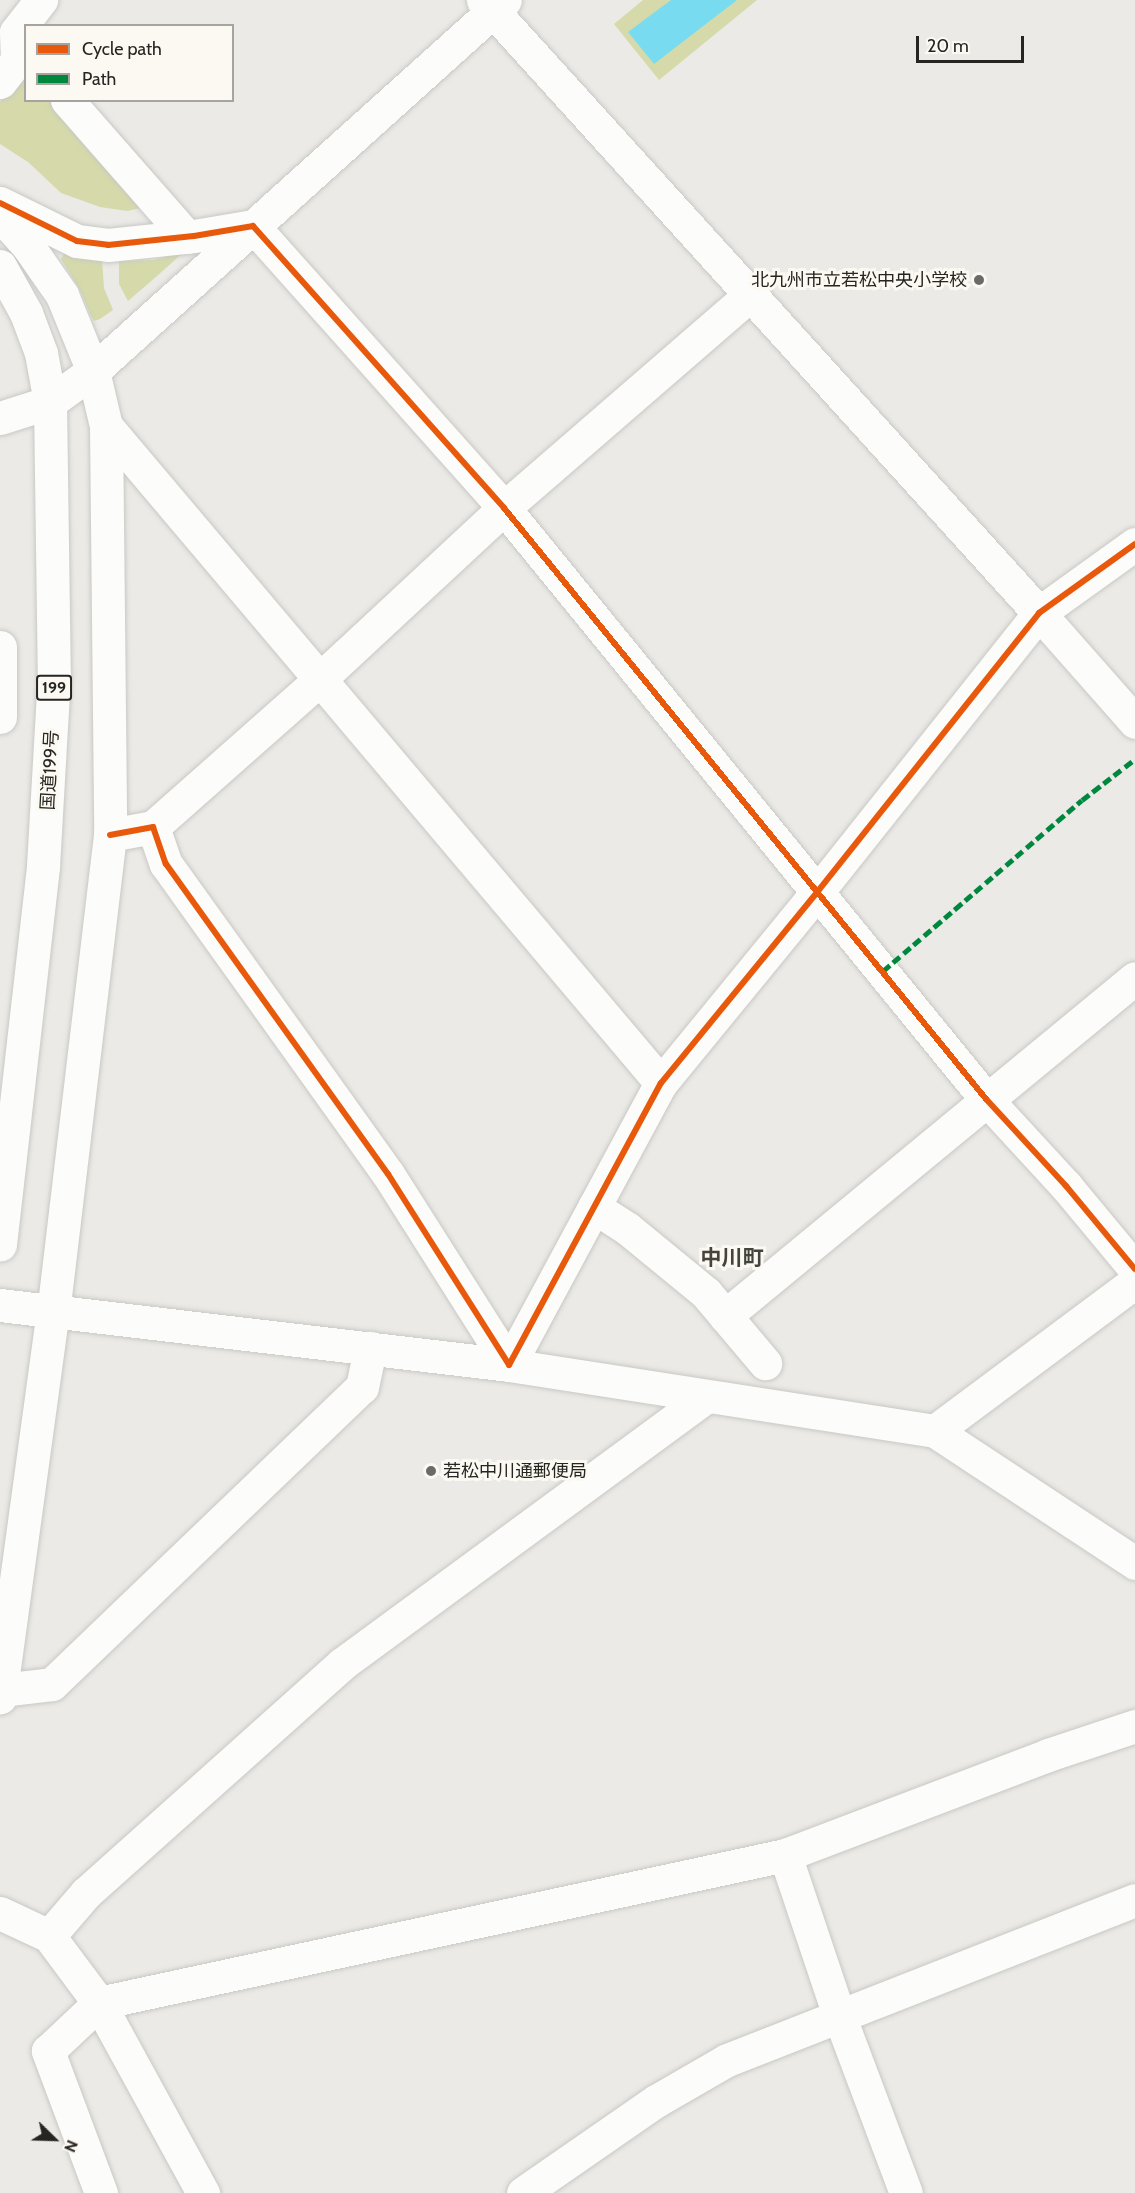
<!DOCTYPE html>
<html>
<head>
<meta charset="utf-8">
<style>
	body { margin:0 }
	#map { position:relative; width:1135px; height:2193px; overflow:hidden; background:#ebeae6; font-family:Cabin,"Noto Sans JP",sans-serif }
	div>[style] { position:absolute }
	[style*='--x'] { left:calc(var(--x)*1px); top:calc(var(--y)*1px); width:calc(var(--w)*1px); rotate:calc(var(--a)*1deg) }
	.green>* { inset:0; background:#d6daaa }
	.water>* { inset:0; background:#78dbf0 }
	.roads { filter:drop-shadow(0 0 2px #c9c8c5) drop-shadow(0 0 2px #c9c8c5) }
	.minor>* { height:33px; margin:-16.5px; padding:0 16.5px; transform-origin:16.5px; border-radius:16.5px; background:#fcfcfb }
	.highway>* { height:33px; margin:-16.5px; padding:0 16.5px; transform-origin:16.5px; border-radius:16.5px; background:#fcfcfb }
	.quiet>* { height:4.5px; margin-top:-2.25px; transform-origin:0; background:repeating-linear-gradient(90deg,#00873e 0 9px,transparent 0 13.5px) }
	.cycleway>* { height:6px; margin:-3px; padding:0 3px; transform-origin:3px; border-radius:3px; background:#e8590c }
	.dots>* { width:16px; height:16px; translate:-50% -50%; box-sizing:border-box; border:3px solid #fbf9f1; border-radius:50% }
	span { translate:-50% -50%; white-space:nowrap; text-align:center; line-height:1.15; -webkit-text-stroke:6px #fbf9f1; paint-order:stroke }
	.shield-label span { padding:2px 4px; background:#fbf9f1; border:2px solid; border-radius:4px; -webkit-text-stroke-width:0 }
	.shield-label { font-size:16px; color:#262522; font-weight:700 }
	.poi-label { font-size:18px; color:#262522 }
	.right { translate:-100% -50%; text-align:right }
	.left { translate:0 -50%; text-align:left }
	.street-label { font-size:18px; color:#262522 }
	.quarter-label { font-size:21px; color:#45433d; font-weight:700 }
	.legend { position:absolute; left:24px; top:24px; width:210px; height:78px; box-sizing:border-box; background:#fbf9f1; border:2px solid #a6a49e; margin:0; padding:8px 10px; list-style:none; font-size:18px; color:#262522 }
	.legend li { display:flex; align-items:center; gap:12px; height:30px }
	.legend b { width:30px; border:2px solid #a6a49e }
	.north { position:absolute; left:24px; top:2109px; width:60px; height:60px; -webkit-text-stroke:4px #fbf9f1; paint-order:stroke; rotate:113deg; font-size:16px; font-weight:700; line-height:24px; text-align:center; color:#262522 }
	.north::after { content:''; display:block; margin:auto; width:21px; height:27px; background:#262522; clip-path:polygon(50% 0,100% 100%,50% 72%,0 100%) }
	.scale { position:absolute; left:916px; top:36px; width:108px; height:27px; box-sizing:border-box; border:3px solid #262522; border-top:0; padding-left:8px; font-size:18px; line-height:21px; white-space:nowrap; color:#262522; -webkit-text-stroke:4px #fbf9f1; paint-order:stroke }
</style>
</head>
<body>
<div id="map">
	<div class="green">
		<div style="clip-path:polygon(643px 0,757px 0,659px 80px,614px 24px)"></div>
		<div style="clip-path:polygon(25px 78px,26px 100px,56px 101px,145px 207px,127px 211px,100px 207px,61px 193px,28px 162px,0 144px,0 102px,19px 79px)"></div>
		<div style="clip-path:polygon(65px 251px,102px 260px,104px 288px,113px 310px,100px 319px,94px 321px,91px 316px,80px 290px,61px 259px)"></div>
		<div style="clip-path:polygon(185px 251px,157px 276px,128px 301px,119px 284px,119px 261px,154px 260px)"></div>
	</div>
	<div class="water">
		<div style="clip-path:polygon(671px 0,737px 0,654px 64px,628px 32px)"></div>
	</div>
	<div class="roads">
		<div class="minor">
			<div style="--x:483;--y:0;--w:828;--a:47.79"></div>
			<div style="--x:1039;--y:613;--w:145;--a:48.6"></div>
			<div style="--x:0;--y:82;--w:28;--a:-52"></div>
			<div style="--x:17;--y:60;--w:28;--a:-92"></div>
			<div style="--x:16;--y:32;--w:41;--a:-52"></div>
			<div style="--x:67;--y:100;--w:182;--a:48.8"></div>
			<div style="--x:0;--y:203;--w:86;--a:26.3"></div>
			<div style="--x:77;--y:241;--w:31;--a:7"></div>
			<div style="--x:108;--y:245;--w:86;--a:-6"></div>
			<div style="--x:194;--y:236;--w:60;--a:-9.6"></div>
			<div style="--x:253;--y:226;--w:378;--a:48.3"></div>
			<div style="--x:504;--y:508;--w:763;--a:50.8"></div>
			<div style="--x:986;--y:1099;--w:118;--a:47.4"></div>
			<div style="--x:1066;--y:1186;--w:108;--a:50.3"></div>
			<div style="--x:0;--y:215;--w:42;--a:47.9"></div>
			<div style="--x:28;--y:246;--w:60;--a:55.2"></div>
			<div style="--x:62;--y:295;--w:82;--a:67.8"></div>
			<div style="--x:93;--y:371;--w:57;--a:76.7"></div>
			<div style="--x:106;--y:426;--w:409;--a:89.4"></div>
			<div style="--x:110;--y:835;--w:478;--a:96.8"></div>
			<div style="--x:53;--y:1310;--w:391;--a:97.8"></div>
			<div style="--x:0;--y:418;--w:52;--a:-17.7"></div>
			<div style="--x:50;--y:402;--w:53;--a:-35.8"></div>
			<div style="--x:93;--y:371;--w:554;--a:-42"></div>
			<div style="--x:106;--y:426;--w:860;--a:49.81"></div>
			<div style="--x:153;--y:827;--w:223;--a:-41.5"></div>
			<div style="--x:320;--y:679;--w:251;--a:-42.9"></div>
			<div style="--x:504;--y:508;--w:324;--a:-40.9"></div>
			<div style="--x:110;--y:835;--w:44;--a:-10.5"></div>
			<div style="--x:153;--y:827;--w:39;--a:71"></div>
			<div style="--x:166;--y:864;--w:381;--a:54.4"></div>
			<div style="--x:388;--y:1174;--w:226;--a:57.6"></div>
			<div style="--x:509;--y:1365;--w:320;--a:-61.7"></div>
			<div style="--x:661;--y:1083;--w:248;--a:-50.7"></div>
			<div style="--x:818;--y:891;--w:355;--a:-51.5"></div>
			<div style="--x:1039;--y:613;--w:118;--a:-35.7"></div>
			<div style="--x:594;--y:1207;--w:40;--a:32.9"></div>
			<div style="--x:628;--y:1229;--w:101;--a:39.4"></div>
			<div style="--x:706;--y:1293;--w:92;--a:49.9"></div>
			<div style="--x:0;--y:1305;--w:513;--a:6.72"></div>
			<div style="--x:509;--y:1365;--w:431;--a:8.8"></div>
			<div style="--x:935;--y:1431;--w:240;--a:33.4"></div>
			<div style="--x:725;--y:1316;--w:531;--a:-39.5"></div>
			<div style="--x:935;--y:1431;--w:249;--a:-36.7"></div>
			<div style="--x:1;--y:1690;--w:51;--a:-6.7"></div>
			<div style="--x:52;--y:1684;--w:429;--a:-43.8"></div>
			<div style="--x:362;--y:1387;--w:40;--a:-78"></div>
			<div style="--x:785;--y:1855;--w:169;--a:71.4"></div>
			<div style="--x:839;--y:2015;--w:190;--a:69.4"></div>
			<div style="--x:0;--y:1913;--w:54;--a:25.1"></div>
			<div style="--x:49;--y:1936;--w:84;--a:53.3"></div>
			<div style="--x:99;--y:2003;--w:217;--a:61.3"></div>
			<div style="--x:49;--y:1936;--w:57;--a:-49.3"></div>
			<div style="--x:86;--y:1893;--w:343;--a:-41.8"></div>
			<div style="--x:342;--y:1664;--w:451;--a:-36.3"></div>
			<div style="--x:101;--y:2193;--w:152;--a:-110.5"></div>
			<div style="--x:48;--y:2051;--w:70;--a:-43.3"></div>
			<div style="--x:99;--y:2003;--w:702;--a:-12.17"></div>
			<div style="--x:785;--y:1855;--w:281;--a:-20.8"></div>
			<div style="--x:1048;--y:1755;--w:92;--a:-18.4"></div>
			<div style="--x:523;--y:2193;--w:162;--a:-34.7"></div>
			<div style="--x:656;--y:2101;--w:82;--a:-30"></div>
			<div style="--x:727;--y:2060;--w:438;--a:-21.4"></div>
		</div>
		<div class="highway">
			<div style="--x:0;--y:266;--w:54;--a:61"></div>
			<div style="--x:26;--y:313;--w:43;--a:69.4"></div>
			<div style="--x:41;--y:353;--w:50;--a:79.6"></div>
			<div style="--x:50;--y:402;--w:273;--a:89.2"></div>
			<div style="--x:54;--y:675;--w:192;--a:93.3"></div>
			<div style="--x:43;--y:867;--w:380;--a:96.5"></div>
			<div style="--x:0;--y:647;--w:70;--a:90"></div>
		</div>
	</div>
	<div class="quiet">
		<div style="--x:883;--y:971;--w:262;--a:-40.7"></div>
		<div style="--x:1082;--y:800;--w:67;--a:-37.7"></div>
	</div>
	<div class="cycleway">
		<div style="--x:0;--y:203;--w:86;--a:26.3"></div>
		<div style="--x:77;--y:241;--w:31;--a:7"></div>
		<div style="--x:108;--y:245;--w:86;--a:-6"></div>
		<div style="--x:194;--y:236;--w:60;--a:-9.6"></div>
		<div style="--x:253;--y:226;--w:378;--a:48.3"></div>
		<div style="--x:504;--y:508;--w:763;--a:50.8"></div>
		<div style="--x:986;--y:1099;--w:118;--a:47.4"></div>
		<div style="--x:1066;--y:1186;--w:108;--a:50.3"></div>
		<div style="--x:110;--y:835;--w:44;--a:-10.5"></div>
		<div style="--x:153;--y:827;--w:39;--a:71"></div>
		<div style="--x:166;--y:864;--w:381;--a:54.4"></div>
		<div style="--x:388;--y:1174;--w:226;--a:57.6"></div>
		<div style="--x:509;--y:1365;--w:320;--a:-61.7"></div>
		<div style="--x:661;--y:1083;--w:248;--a:-50.7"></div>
		<div style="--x:818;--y:891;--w:355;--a:-51.5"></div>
		<div style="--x:1039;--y:613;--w:118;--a:-35.7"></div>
	</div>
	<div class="dots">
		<div style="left:979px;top:280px;background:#6b6a67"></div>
		<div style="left:431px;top:1471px;background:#6b6a67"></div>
	</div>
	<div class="shield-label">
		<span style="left:54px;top:688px">199</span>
	</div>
	<div class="poi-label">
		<span class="right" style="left:967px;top:280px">北九州市立若松中央小学校</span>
		<span class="left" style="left:443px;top:1471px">若松中川通郵便局</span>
	</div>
	<div class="street-label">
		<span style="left:50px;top:770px;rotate:-87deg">国道199号</span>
	</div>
	<div class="quarter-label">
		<span style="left:732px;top:1258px">中川町</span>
	</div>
	<ul class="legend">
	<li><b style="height:8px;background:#e8590c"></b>Cycle path</li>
	<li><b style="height:8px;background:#00873e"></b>Path</li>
	</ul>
	<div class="north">N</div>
	<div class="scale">20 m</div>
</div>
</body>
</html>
